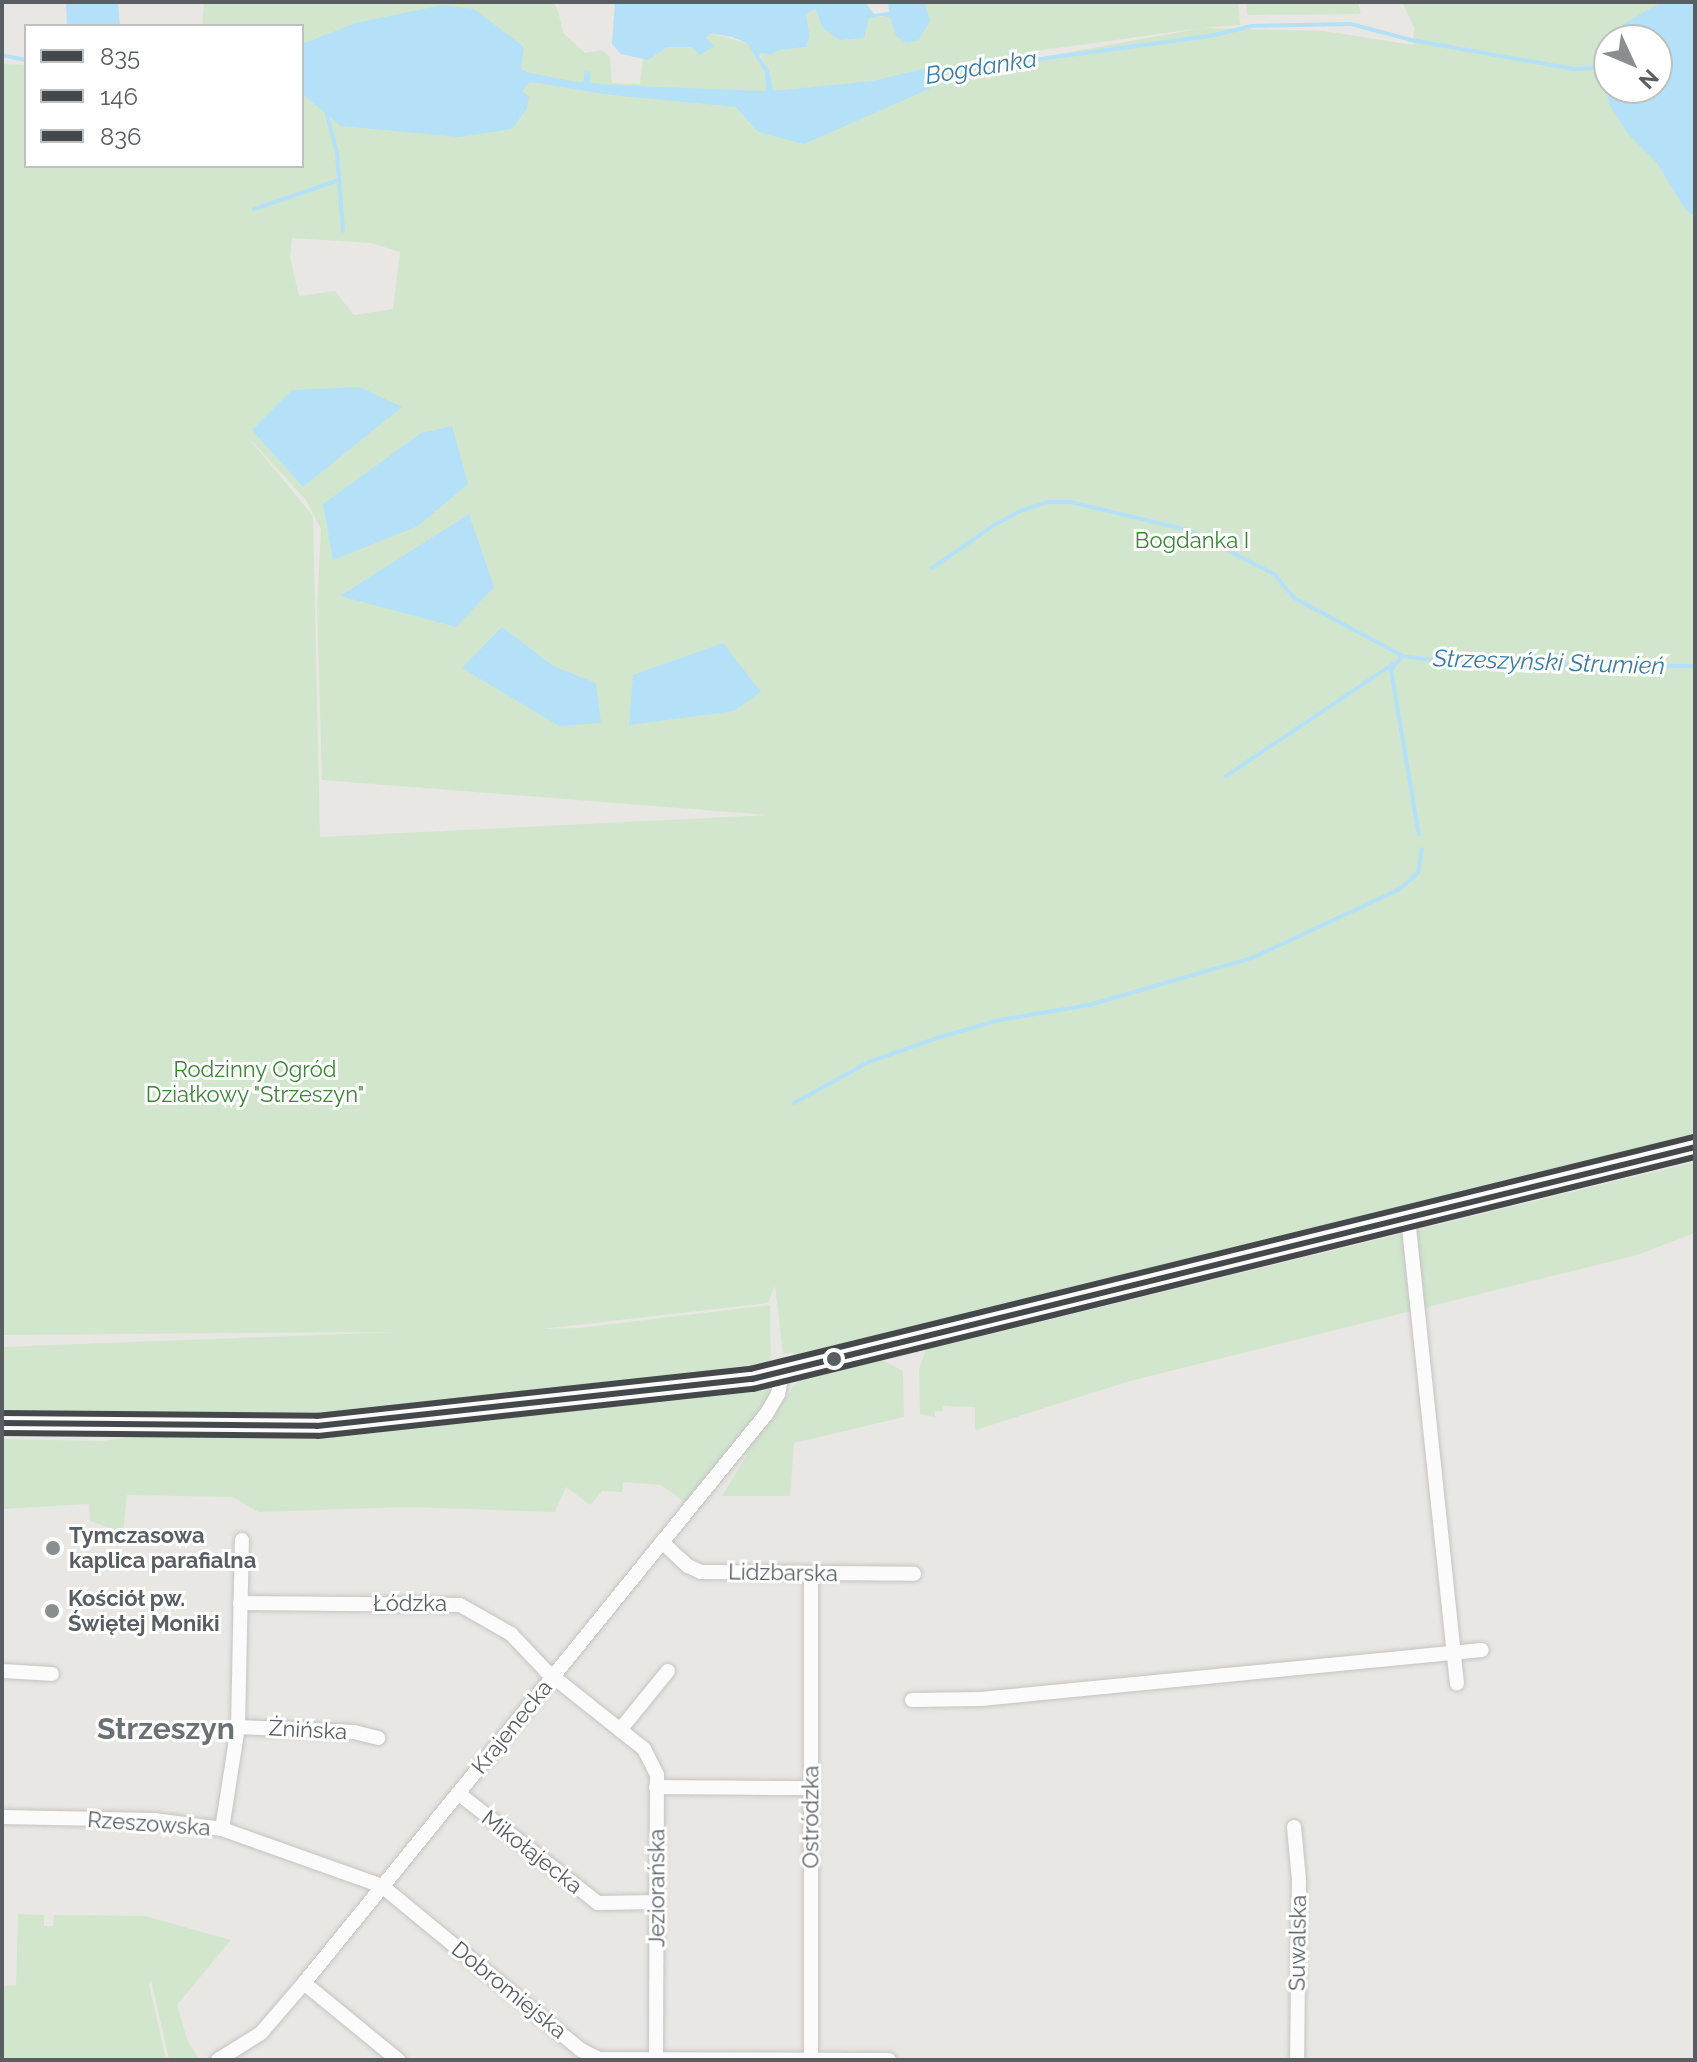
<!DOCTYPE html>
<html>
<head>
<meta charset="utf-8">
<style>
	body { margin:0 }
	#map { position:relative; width:1697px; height:2062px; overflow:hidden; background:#e9e7e3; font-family:Raleway,sans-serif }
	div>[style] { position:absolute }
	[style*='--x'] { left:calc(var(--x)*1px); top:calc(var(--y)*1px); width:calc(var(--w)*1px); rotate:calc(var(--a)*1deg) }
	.green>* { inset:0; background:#d2e6ce }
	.water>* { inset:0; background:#b4e1f7 }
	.stream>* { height:4px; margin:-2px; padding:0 2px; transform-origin:2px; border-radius:2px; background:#b4e1f7 }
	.roads { filter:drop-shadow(0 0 2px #c4c4c3) drop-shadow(0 0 2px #c4c4c3) }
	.minor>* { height:14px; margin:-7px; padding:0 7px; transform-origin:7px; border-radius:7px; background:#fcfbfb }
	.tertiary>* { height:16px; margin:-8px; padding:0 8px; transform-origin:8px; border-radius:8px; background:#fcfbfb }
	.bus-1>* { height:6px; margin:-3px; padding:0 3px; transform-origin:3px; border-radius:3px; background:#45484a }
	.bus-2>* { height:6px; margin:-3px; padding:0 3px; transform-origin:3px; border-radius:3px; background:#45484a }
	.bus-3>* { height:6px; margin:-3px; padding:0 3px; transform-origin:3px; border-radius:3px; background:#45484a }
	.dots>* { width:22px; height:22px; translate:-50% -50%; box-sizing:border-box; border:4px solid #fff; border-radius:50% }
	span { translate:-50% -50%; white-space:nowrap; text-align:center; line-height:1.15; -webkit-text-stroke:6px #fff; paint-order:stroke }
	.park-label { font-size:22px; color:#398634 }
	.poi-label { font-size:22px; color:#595e62; font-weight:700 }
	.left { translate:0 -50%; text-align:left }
	.street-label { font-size:22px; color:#595e62 }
	.water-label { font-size:24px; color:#397ba8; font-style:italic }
	.district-label { font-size:30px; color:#6a7074; font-weight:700 }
	.frame { position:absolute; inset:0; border:4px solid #595e62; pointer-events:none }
	.legend { position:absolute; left:24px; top:24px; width:280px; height:144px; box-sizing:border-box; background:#fff; border:2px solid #bdbfc0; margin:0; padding:10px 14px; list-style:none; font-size:24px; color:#595e62 }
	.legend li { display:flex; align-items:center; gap:16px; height:40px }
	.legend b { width:40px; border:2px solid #bdbfc0 }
	.north { position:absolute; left:1593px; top:24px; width:80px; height:80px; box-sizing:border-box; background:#fff; border:2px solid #bdbfc0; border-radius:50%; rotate:134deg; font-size:22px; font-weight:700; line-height:32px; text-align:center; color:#595e62 }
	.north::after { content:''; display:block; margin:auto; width:28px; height:36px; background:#8b8e8f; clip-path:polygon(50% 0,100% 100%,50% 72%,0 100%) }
</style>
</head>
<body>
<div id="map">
	<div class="green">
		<div style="clip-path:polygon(evenodd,204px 2px,553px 2px,558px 10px,563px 33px,585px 53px,602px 50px,610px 57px,612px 83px,640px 84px,643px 58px,648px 59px,667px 47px,713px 46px,705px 38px,710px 33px,747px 43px,765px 73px,766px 83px,765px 66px,760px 53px,770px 55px,779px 50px,806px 47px,810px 37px,806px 13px,817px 9px,819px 20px,890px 16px,925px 2px,1238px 2px,1240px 25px,1203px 28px,1324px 31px,1413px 45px,1414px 27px,1402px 2px,1695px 2px,1695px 1136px,793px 1362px,793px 1352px,783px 1354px,775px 1286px,768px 1303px,541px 1329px,579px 1328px,770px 1305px,771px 1366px,288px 1420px,2px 1415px,2px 1347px,397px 1332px,2px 1335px,2px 64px,26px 65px,26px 166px,302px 166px,302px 26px,202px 26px,204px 2px,1626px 22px,1657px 40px,1657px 88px,1609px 88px,1602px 59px,1609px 40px,1626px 22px,204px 2px,1202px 28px,1043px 57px,1038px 57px,1036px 51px,1202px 28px,204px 2px,292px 238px,371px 243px,400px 252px,393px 309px,354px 315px,335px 291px,299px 296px,290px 257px,292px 238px,204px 2px,247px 436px,306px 500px,321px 529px,317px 606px,322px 780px,768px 815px,320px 837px,313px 516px,247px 436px)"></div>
		<div style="clip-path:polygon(1246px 2px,1358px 2px,1361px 14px,1247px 15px)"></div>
		<div style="clip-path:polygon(1695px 1162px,1695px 1233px,1637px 1255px,1130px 1381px,975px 1430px,975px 1407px,943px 1406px,943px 1411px,935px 1411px,935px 1417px,920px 1414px,919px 1369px,926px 1350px)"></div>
		<div style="clip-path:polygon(882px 1360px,903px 1371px,904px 1417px,794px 1443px,790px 1496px,722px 1496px,747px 1455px,743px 1455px,798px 1381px)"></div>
		<div style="clip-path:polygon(762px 1383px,770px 1387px,771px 1399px,687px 1504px,661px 1485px,623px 1482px,622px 1492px,602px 1491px,590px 1505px,566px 1487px,555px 1512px,408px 1507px,258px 1512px,233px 1497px,127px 1495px,123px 1533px,90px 1521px,89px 1504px,2px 1509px,2px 1439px,103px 1441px,158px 1432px)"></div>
		<div style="clip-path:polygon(18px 1914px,44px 1915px,44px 1926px,53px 1926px,54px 1915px,145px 1916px,231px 1940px,177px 2005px,187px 2039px,199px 2060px,169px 2060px,151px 1979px,149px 1984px,166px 2060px,2px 2060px,2px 1986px,16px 1985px)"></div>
	</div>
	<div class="water">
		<div style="clip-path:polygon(66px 2px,118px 2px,120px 26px,67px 26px)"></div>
		<div style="clip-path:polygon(615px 2px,865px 2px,874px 14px,889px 12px,888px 2px,925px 2px,930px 21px,919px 40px,906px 43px,896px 36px,890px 17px,881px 16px,869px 18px,864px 38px,839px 40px,822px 27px,816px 9px,806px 14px,810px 37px,806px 47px,779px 50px,770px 55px,761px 53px,759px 56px,769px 70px,773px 91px,873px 81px,943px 64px,936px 75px,938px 85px,804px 144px,758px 132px,736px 107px,612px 95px,530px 82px,522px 91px,529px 97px,527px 108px,512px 129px,459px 137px,341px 126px,302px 94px,302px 44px,356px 23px,442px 5px,474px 9px,524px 47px,521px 69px,530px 73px,583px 83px,585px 71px,590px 72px,590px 83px,612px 85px,766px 91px,765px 73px,747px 43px,732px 37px,710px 33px,706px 38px,714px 46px,700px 55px,691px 47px,667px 47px,648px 60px,621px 54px,612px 44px)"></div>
		<div style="clip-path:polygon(1662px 2px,1695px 2px,1695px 218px,1683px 206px,1657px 163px,1629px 135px,1610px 106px,1602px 77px,1602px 59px,1609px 41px,1609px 88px,1657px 88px,1657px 40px,1610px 40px,1626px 22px)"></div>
		<div style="clip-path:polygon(360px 387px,402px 407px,303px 487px,252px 430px,292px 390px)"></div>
		<div style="clip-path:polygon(452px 426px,468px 484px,418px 526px,333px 560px,323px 504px,421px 433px)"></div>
		<div style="clip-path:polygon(469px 514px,494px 587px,456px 627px,340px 596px)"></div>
		<div style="clip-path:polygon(502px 627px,553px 666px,596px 683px,601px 723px,559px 726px,462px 668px)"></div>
		<div style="clip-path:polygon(723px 643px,761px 692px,734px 711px,629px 725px,633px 675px)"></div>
	</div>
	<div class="stream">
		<div style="--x:2;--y:55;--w:25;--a:12"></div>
		<div style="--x:936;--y:70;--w:30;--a:-2"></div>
		<div style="--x:966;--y:69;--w:246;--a:-7.7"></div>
		<div style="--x:1210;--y:36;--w:43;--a:-13.4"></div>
		<div style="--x:1252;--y:26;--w:99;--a:-1.2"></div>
		<div style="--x:1351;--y:24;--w:62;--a:14.9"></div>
		<div style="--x:1411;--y:40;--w:166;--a:10.1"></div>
		<div style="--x:1574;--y:69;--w:35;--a:-3"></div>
		<div style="--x:327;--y:115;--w:39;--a:75"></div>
		<div style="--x:337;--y:153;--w:78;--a:85.6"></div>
		<div style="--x:254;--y:209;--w:90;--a:-18.8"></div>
		<div style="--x:932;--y:568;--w:75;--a:-34.7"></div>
		<div style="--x:994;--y:525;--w:30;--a:-28"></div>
		<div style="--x:1020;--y:511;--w:28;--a:-18"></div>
		<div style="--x:1047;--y:502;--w:23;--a:0"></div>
		<div style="--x:1070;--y:502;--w:121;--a:13.3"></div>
		<div style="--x:1188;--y:530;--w:97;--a:27.1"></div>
		<div style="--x:1274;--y:574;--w:31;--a:50"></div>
		<div style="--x:1294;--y:598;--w:123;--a:28"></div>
		<div style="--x:1403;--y:656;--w:61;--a:7.6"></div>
		<div style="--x:1463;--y:664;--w:232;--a:0.5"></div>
		<div style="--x:1402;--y:656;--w:18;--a:128"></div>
		<div style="--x:1391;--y:670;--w:167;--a:80.4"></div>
		<div style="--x:1226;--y:776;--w:201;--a:-33.8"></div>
		<div style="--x:794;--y:1103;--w:85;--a:-28.7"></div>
		<div style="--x:869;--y:1062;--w:75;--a:-19.4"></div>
		<div style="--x:940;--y:1037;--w:62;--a:-15.8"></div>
		<div style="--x:1000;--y:1020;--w:90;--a:-9.6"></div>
		<div style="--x:1089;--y:1005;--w:170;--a:-16.1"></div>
		<div style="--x:1252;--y:958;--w:163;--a:-25"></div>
		<div style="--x:1400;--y:889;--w:24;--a:-42"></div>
		<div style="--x:1418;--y:873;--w:24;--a:-81"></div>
	</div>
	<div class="roads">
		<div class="minor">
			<div style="--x:1408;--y:1218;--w:468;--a:84"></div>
			<div style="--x:662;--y:1542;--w:35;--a:43"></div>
			<div style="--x:688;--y:1566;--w:14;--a:25"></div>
			<div style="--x:701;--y:1572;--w:213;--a:0.5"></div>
			<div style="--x:240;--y:1603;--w:220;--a:0.5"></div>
			<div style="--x:460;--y:1605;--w:59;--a:29.6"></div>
			<div style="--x:511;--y:1634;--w:51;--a:46.6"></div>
			<div style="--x:546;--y:1671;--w:125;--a:38.5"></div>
			<div style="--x:644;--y:1749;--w:29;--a:63"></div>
			<div style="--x:657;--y:1775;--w:285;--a:90.2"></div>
			<div style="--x:2;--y:1671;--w:50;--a:3.4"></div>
			<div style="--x:912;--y:1700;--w:69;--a:-0.8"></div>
			<div style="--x:981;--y:1699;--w:503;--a:-5.59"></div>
			<div style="--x:238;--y:1727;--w:116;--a:2.5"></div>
			<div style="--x:354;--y:1732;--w:25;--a:14"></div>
			<div style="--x:620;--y:1730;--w:76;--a:-50.9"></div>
			<div style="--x:656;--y:1787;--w:155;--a:0.4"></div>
			<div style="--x:458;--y:1793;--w:178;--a:38.2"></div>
			<div style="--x:598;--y:1903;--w:59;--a:-1"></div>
			<div style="--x:2;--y:1817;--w:152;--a:1.1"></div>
			<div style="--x:154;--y:1820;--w:69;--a:7.5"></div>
			<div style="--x:222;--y:1829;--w:170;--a:19.6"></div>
			<div style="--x:382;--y:1886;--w:258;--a:39.5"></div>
			<div style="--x:581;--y:2050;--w:20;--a:27"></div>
			<div style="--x:599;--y:2059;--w:290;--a:0.2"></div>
			<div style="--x:1294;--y:1827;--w:53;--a:84.6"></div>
			<div style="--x:1299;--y:1880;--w:180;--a:90.6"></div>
			<div style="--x:222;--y:1829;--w:103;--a:-81.1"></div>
			<div style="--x:238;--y:1727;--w:187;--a:-88.8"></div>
			<div style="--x:304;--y:1983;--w:122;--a:39.3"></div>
			<div style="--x:218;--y:2060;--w:51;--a:-32.1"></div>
			<div style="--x:261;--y:2033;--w:66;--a:-49.3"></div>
			<div style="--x:304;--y:1983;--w:734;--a:-50.91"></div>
			<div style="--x:767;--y:1413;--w:22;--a:-60"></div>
			<div style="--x:778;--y:1394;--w:21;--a:-79"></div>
			<div style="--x:811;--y:2060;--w:487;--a:-90"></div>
		</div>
		<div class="tertiary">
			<div style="--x:2;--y:1423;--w:315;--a:0.5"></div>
			<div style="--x:317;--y:1426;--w:438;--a:-6.2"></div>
			<div style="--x:752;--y:1379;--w:971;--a:-13.82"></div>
		</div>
	</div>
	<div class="bus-1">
		<div style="--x:2;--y:1423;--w:315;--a:0.5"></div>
		<div style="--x:317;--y:1426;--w:438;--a:-6.2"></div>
		<div style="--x:752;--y:1379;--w:971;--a:-13.82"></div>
	</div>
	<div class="bus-2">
		<div style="--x:2;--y:1433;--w:316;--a:0.5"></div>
		<div style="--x:318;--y:1436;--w:438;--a:-6.2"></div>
		<div style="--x:753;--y:1389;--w:970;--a:-13.84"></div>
	</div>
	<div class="bus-3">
		<div style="--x:2;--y:1413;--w:315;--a:0.5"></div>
		<div style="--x:317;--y:1416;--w:436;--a:-6.2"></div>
		<div style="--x:750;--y:1369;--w:971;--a:-13.82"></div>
	</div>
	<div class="dots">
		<div style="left:834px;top:1359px;background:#595e62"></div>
		<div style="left:53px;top:1548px;background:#8b8e8f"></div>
		<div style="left:52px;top:1611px;background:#8b8e8f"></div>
	</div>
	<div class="park-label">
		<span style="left:1192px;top:541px">Bogdanka I</span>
		<span style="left:255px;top:1082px">Rodzinny Ogród<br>Działkowy "Strzeszyn"</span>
	</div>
	<div class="poi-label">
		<span class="left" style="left:69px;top:1548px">Tymczasowa<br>kaplica parafialna</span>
		<span class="left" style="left:68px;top:1611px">Kościół pw.<br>Świętej Moniki</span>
	</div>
	<div class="street-label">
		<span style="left:783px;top:1573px;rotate:1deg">Lidzbarska</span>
		<span style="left:410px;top:1604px">Łódzka</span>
		<span style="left:512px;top:1727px;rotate:-51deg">Krajenecka</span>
		<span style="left:308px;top:1730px;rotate:3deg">Żnińska</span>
		<span style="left:811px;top:1817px;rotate:-90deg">Ostródzka</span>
		<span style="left:149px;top:1824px;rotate:4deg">Rzeszowska</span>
		<span style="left:532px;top:1852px;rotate:38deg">Mikołajecka</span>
		<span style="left:657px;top:1888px;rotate:-90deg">Jeziorańska</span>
		<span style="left:1298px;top:1943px;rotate:-89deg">Suwalska</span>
		<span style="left:509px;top:1990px;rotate:39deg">Dobromiejska</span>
	</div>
	<div class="water-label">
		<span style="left:981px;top:67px;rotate:-9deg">Bogdanka</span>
		<span style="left:1549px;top:662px;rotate:2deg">Strzeszyński Strumień</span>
	</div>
	<div class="district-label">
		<span style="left:166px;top:1729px">Strzeszyn</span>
	</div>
	<div class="frame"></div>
	<ul class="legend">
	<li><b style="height:10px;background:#45484a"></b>835</li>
	<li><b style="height:10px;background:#45484a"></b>146</li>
	<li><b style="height:10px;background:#45484a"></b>836</li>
	</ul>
	<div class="north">N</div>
</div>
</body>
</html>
